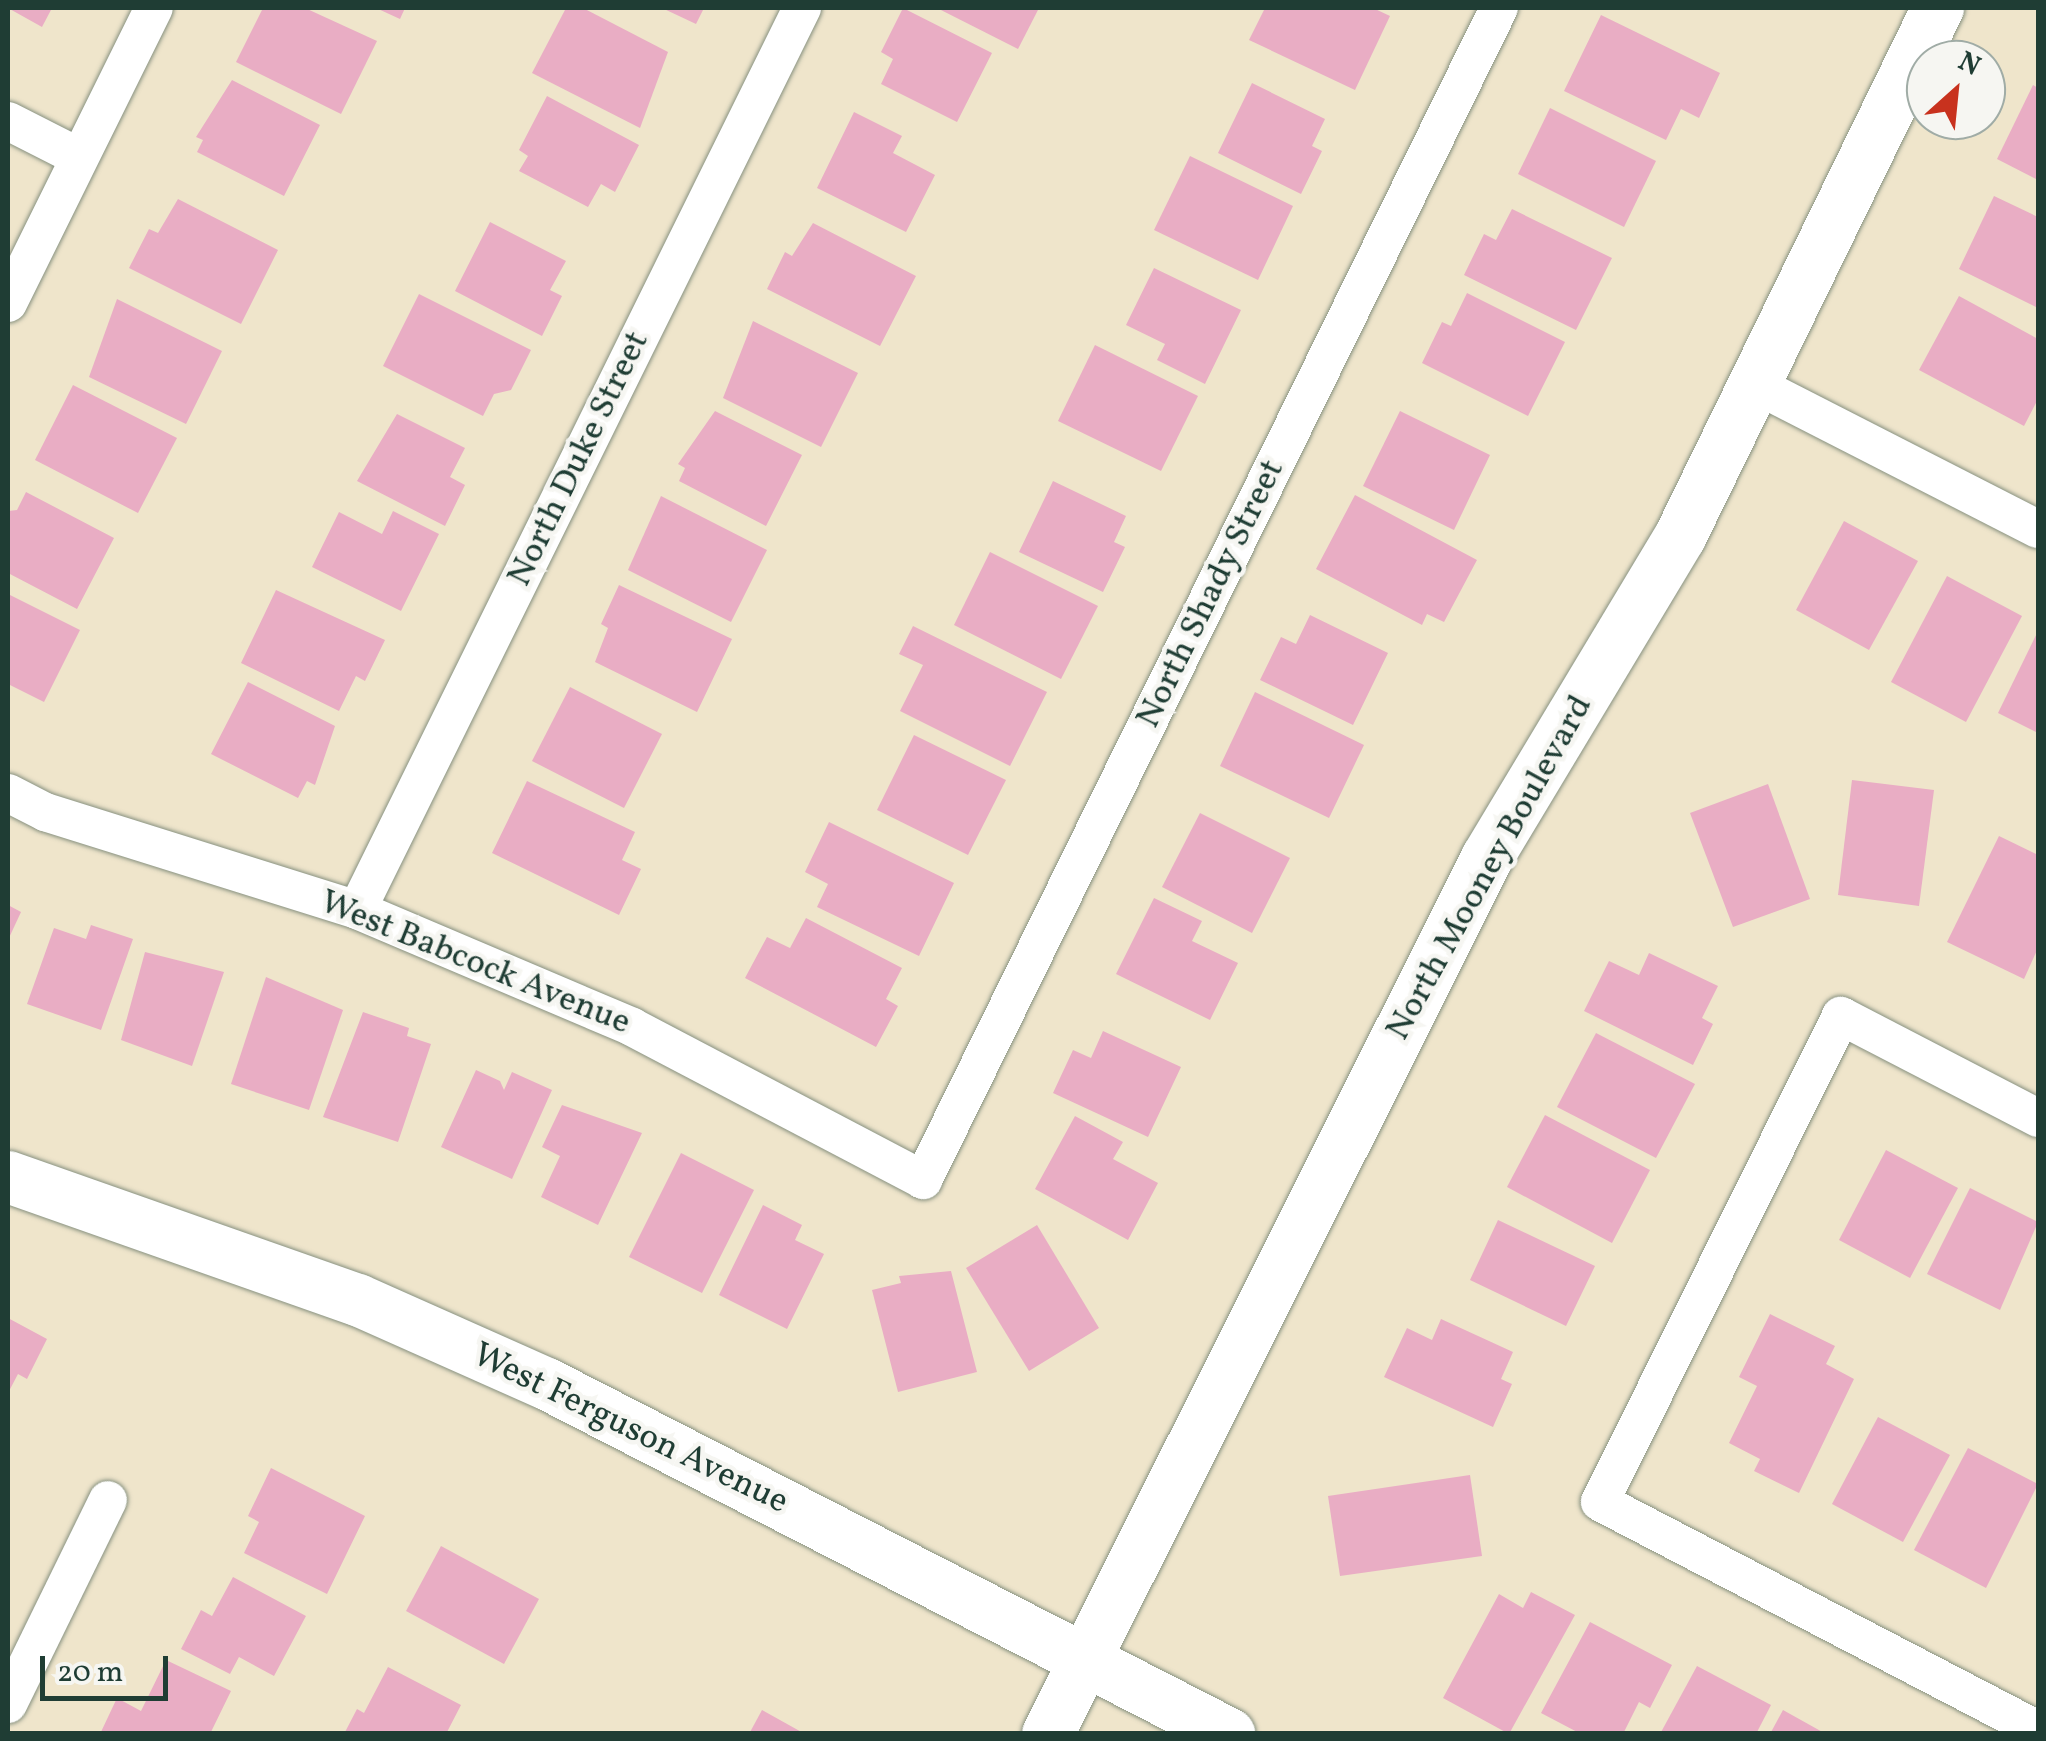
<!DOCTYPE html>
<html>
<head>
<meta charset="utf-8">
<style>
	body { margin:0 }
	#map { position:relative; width:2046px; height:1741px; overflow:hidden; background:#efe5cb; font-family:Vollkorn,serif }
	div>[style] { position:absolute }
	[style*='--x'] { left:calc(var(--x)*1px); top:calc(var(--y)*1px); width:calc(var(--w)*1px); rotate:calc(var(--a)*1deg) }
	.building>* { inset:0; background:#e9adc4 }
	.roads { filter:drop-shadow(0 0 2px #879180) drop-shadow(0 0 2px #879180) }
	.street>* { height:38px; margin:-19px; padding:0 19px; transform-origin:19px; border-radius:19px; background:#fff }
	.secondary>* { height:52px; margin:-26px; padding:0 26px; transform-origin:26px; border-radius:26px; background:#fff }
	span { translate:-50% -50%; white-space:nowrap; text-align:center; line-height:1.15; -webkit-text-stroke:9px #f6f6f2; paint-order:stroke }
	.street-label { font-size:35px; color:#1f3d34 }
	.frame { position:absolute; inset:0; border:10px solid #1f3d34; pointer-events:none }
	.north { position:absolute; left:1906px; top:40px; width:100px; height:100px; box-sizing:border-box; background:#f6f6f2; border:2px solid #a0aca6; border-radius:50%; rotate:27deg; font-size:28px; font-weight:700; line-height:40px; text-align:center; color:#1f3d34 }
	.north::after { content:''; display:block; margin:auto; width:35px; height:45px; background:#c8321e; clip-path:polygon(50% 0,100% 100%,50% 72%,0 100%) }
	.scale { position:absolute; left:40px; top:1656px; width:128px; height:45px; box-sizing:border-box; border:5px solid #1f3d34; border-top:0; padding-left:12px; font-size:30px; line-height:35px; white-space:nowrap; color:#1f3d34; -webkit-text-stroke:8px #f6f6f2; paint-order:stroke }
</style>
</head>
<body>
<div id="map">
	<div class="building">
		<div style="clip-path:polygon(8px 8px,52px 8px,42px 27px)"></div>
		<div style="clip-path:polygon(263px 8px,305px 8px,377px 41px,341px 114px,236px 62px)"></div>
		<div style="clip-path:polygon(376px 8px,405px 8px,400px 19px)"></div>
		<div style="clip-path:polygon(566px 8px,583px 8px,668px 52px,640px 128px,532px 73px)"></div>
		<div style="clip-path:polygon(662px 8px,704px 8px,696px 24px)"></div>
		<div style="clip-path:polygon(903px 8px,992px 53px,957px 122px,881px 84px,893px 59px,881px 52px)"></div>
		<div style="clip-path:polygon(937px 8px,1039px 8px,1018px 49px)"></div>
		<div style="clip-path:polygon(1265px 8px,1373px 8px,1390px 16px,1355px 90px,1249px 40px)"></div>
		<div style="clip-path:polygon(1601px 15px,1720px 73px,1699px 118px,1681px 109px,1666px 140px,1564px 91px)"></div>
		<div style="clip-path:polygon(232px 80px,320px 125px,284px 196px,197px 152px,203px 140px,196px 137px)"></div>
		<div style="clip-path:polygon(1252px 83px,1325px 119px,1312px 146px,1322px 151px,1301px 194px,1218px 153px)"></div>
		<div style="clip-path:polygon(2033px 85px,2038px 88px,2038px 180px,1997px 159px)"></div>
		<div style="clip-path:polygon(547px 96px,639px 145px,615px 192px,601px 184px,588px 207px,519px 171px,528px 156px,519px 150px)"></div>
		<div style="clip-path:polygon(1550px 108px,1656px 161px,1624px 227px,1518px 174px)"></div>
		<div style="clip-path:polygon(854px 112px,902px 136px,893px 153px,935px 175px,906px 232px,817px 188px)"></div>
		<div style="clip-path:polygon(1190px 156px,1293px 206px,1258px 280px,1154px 230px)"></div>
		<div style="clip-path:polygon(1994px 196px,2038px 217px,2038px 308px,1959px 269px)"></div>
		<div style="clip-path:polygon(178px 199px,278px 250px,241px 324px,129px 268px,149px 229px,158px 233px)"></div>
		<div style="clip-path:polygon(1512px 209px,1612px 258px,1576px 330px,1464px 275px,1484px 234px,1496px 240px)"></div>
		<div style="clip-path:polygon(490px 222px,566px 261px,550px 290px,562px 296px,542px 336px,455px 291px)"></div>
		<div style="clip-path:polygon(813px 223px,916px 276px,880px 346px,767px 289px,785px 252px,792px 256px)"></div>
		<div style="clip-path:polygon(1154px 268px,1241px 310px,1205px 384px,1157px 360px,1165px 344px,1126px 325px)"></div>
		<div style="clip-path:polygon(1467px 293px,1565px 342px,1528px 416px,1422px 363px,1442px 322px,1451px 326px)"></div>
		<div style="clip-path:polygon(419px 294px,531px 350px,511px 390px,494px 394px,483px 416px,383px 366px)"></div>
		<div style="clip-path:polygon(1959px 296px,2038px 339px,2038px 399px,2024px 426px,1919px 370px)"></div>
		<div style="clip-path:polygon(117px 299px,222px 351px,186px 424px,89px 377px)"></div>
		<div style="clip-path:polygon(753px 321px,858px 373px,821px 447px,723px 398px)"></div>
		<div style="clip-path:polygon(1095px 345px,1198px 396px,1161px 471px,1058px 421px)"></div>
		<div style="clip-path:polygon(73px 385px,177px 438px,138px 513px,35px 460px)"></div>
		<div style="clip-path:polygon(715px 411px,802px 455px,766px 526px,679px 481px,685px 468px,678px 464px)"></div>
		<div style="clip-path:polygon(1400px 411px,1490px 455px,1454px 530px,1363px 486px)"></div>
		<div style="clip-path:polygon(397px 414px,465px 448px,450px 477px,465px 485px,445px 526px,357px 481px)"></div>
		<div style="clip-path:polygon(1053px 481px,1126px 516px,1114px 542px,1125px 547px,1103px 592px,1019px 552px)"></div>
		<div style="clip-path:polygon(26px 492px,114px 538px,77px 609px,8px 573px,8px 511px,17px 510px)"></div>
		<div style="clip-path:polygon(1355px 495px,1477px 560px,1444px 622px,1427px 614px,1422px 625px,1316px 569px)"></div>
		<div style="clip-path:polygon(661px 496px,767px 550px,731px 622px,628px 570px)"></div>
		<div style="clip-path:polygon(393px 511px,439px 534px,401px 611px,312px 567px,339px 512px,382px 534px)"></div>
		<div style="clip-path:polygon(1844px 521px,1918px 561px,1869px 650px,1796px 610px)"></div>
		<div style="clip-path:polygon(990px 552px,1098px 606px,1061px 679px,954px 625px)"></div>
		<div style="clip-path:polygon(1947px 576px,2022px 616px,1966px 722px,1891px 682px)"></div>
		<div style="clip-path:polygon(619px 585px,732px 639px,697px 712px,595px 662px,608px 628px,601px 624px)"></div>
		<div style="clip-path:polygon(276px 590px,385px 640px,365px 681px,356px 676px,339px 711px,241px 663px)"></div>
		<div style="clip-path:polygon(8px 594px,80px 630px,44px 702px,8px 684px)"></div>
		<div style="clip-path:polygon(1310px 615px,1388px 653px,1353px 725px,1260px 680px,1281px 637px,1296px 644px)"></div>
		<div style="clip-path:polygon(913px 626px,1047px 692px,1010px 766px,900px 711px,923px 665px,899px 654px)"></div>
		<div style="clip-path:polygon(2038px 631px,2038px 733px,1998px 713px)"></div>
		<div style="clip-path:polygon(248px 682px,335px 726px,315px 785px,307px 781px,298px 798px,211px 754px)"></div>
		<div style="clip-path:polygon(570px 687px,662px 734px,624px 808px,532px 761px)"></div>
		<div style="clip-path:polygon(1255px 692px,1364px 745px,1329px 818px,1220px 766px)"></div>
		<div style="clip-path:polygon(914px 735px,1006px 780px,968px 855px,877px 810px)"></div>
		<div style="clip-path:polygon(1852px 780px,1934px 790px,1919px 906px,1838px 895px)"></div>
		<div style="clip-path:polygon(527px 781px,635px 832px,622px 860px,641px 869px,619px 915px,492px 853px)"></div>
		<div style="clip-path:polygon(1768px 784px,1810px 899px,1733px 927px,1690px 813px)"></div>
		<div style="clip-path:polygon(1200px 813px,1290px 858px,1252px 933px,1162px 887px)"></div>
		<div style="clip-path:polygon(829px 822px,954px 883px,919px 956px,817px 907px,828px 884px,805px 872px)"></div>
		<div style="clip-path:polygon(1999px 836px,2038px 855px,2038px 948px,2024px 979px,1947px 942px)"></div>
		<div style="clip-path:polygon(1154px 898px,1202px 921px,1192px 941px,1238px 963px,1210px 1020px,1116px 974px)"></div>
		<div style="clip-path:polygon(8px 905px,21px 912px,8px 940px)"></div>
		<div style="clip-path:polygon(806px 918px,902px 968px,886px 999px,898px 1006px,876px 1047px,745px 978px,767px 937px,790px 948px)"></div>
		<div style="clip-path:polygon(91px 925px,133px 939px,101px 1030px,27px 1004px,54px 928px,86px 939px)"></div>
		<div style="clip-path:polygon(145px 952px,224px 972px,192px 1066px,121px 1040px)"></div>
		<div style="clip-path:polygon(1649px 953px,1718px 986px,1702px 1018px,1713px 1024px,1693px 1065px,1584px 1011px,1609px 961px,1639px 975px)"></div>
		<div style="clip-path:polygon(266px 977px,343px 1010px,309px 1110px,231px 1084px)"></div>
		<div style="clip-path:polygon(363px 1012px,409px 1028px,407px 1036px,431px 1044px,398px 1142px,323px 1117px)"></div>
		<div style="clip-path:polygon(1103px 1031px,1181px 1067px,1148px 1137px,1053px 1093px,1073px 1050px,1091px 1058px)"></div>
		<div style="clip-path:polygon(1596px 1033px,1695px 1084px,1656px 1158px,1557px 1107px)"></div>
		<div style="clip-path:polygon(476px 1070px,500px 1081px,504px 1090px,512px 1072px,552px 1090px,512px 1179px,441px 1147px)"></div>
		<div style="clip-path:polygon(562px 1105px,642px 1133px,598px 1225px,541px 1197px,560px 1156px,542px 1147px)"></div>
		<div style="clip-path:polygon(1545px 1115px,1650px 1170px,1612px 1243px,1507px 1187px)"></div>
		<div style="clip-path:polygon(1075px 1116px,1123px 1142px,1113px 1159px,1158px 1183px,1128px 1240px,1035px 1189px)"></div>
		<div style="clip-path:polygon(1886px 1150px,1958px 1188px,1910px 1278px,1839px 1240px)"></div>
		<div style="clip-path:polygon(681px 1153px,754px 1190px,702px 1293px,629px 1257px)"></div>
		<div style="clip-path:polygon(1970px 1188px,2038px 1222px,2000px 1310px,1927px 1274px)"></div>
		<div style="clip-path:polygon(763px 1205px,802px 1225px,795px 1240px,824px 1254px,787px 1329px,719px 1295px)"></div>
		<div style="clip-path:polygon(1498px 1220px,1595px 1266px,1566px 1326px,1470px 1280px)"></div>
		<div style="clip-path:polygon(1037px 1225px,1099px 1328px,1029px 1371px,966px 1268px)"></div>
		<div style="clip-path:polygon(951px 1271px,977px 1372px,898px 1392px,872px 1290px,901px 1283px,899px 1276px)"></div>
		<div style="clip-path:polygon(1770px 1314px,1835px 1346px,1826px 1364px,1854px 1379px,1799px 1493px,1754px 1471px,1760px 1459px,1729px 1443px,1757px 1386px,1739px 1377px)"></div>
		<div style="clip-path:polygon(8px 1318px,47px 1339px,27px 1379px,18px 1374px,8px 1393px)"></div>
		<div style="clip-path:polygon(1441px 1319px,1513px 1352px,1501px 1379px,1512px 1384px,1493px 1427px,1384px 1377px,1407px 1328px,1432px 1340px)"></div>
		<div style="clip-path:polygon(1878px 1417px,1950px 1455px,1903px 1542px,1832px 1504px)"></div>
		<div style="clip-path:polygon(1968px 1448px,2038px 1484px,1986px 1588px,1914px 1550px)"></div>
		<div style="clip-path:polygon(271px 1468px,365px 1516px,327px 1594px,244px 1553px,259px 1522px,248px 1516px)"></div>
		<div style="clip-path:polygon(1470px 1475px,1482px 1556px,1340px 1576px,1328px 1496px)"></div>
		<div style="clip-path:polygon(441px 1546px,539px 1599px,504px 1664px,406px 1611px)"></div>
		<div style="clip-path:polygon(233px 1577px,306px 1616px,274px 1676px,239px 1657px,230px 1674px,181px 1649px,201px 1610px,212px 1616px)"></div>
		<div style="clip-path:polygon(1531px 1592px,1575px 1615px,1509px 1734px,1443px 1698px,1499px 1594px,1523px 1608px)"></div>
		<div style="clip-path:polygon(1590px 1622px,1672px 1665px,1650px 1708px,1639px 1702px,1623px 1734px,1581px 1734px,1541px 1713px)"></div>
		<div style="clip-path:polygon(166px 1660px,231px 1691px,210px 1734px,100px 1734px,117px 1698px,141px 1711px)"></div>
		<div style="clip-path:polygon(1697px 1666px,1771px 1705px,1756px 1734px,1660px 1734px)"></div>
		<div style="clip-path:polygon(388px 1667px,461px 1705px,446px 1734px,344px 1734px,357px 1709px,364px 1713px)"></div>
		<div style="clip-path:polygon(762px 1710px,805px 1734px,749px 1734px)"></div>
		<div style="clip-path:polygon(1783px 1710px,1826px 1734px,1770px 1734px)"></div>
	</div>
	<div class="roads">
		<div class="street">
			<div style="--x:8;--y:121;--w:80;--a:26.9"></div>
			<div style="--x:8;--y:303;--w:329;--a:-63.7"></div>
			<div style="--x:1758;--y:386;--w:314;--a:27.1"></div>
			<div style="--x:8;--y:793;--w:42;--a:27.2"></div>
			<div style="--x:45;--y:812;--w:327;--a:17.4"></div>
			<div style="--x:357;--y:910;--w:299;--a:23"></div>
			<div style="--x:632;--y:1027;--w:329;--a:27.7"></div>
			<div style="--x:923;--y:1180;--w:1306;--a:-63.83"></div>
			<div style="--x:357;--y:910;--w:1006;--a:-63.74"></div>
			<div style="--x:2038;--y:1118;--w:222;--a:-152.6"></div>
			<div style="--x:1841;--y:1016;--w:542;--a:116.38"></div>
			<div style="--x:1600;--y:1502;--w:494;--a:27.5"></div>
			<div style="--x:8;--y:1704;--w:227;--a:-63.9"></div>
		</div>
		<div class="secondary">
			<div style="--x:8;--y:1177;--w:371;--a:19.4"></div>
			<div style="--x:358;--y:1300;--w:207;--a:24"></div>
			<div style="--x:547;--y:1384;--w:767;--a:27.17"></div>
			<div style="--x:1048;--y:1734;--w:980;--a:-63.38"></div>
			<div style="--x:1487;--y:858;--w:375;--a:-59"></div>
			<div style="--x:1680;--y:537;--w:589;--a:-64"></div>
		</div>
	</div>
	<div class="street-label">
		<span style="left:579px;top:459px;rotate:-64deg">North Duke Street</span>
		<span style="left:1211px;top:594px;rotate:-64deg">North Shady Street</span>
		<span style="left:1490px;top:868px;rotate:-61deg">North Mooney Boulevard</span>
		<span style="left:475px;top:963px;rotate:22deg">West Babcock Avenue</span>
		<span style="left:630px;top:1429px;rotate:26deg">West Ferguson Avenue</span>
	</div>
	<div class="frame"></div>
	<div class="north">N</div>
	<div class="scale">20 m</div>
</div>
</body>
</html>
